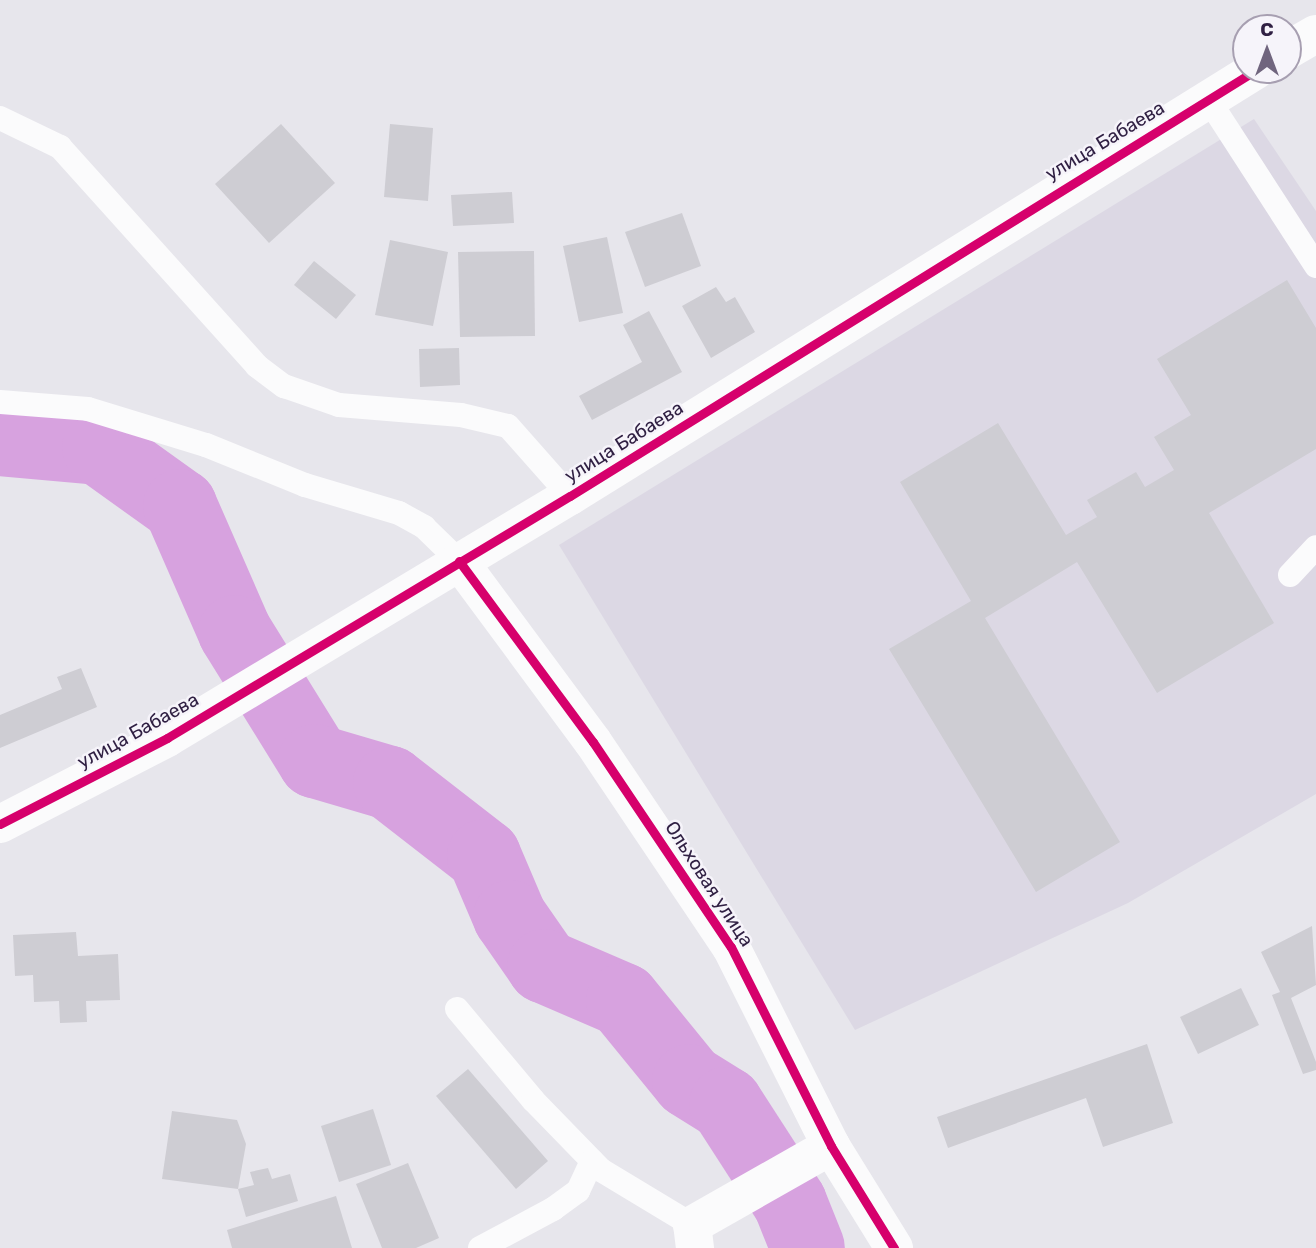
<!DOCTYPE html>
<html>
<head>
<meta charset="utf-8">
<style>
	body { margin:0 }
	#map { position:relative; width:1316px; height:1248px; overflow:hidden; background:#e7e6ec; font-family:Rubik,sans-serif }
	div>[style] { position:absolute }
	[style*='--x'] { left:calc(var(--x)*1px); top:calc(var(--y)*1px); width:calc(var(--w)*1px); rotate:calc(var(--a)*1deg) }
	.built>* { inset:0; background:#dcd8e4 }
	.river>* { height:74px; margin:-37px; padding:0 37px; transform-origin:37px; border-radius:37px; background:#d7a2df }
	.building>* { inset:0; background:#cecdd3 }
	.service>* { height:24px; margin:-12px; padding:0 12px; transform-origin:12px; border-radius:12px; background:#fbfbfc }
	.minor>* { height:38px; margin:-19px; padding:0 19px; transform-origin:19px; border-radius:19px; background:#fbfbfc }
	.cycleway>* { height:9px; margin:-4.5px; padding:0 4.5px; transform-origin:4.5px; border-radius:4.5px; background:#d6006c }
	span { translate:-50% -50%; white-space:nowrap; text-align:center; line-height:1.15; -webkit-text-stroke:5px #f6f4fa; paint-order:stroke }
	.street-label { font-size:19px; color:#302043 }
	.north { position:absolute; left:1232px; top:14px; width:70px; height:70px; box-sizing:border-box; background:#f6f4fa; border:2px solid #a79fb1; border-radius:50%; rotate:0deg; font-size:19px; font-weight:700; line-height:28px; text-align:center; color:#302043 }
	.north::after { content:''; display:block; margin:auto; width:24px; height:32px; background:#70657e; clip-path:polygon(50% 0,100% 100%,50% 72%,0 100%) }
</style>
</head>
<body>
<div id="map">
	<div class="built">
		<div style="clip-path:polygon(1254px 119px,1316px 211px,1316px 794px,1128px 903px,855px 1030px,559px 545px)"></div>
	</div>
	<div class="river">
		<div style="--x:0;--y:439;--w:99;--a:5.2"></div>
		<div style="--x:99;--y:448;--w:100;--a:35.6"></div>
		<div style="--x:180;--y:506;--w:137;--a:66.4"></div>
		<div style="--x:235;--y:632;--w:152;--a:58.2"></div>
		<div style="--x:315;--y:761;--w:78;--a:16.3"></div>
		<div style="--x:390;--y:783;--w:119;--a:37.8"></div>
		<div style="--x:484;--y:856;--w:66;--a:66.9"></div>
		<div style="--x:510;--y:917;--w:60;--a:55.2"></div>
		<div style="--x:544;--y:966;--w:86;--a:23.3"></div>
		<div style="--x:623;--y:1000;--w:104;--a:50.8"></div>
		<div style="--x:689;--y:1081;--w:44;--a:31.9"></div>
		<div style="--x:726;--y:1104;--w:118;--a:57.1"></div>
		<div style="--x:790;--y:1203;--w:48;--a:68.2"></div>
	</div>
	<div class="building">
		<div style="clip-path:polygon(281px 124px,335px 183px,269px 243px,215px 184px)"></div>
		<div style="clip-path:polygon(390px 124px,433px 128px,428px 201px,384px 197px)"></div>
		<div style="clip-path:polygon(512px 192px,514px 223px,453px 226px,451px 195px)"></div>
		<div style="clip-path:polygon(682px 213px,701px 266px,645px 287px,625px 232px)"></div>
		<div style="clip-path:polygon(607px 237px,623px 313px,579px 322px,563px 246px)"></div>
		<div style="clip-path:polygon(390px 240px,448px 252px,433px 326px,375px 315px)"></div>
		<div style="clip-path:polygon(534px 251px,535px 336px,460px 337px,458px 252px)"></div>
		<div style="clip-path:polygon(314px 261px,356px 295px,336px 319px,294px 285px)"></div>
		<div style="clip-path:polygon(1287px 280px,1316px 328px,1316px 449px,1209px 513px,1274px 623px,1157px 693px,1077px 562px,985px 618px,1120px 842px,1036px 892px,889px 649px,971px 601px,900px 482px,998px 423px,1066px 535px,1097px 517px,1087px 500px,1136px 472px,1145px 487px,1174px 470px,1154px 437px,1191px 415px,1157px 359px)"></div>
		<div style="clip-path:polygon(716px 287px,726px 302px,735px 297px,755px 332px,711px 358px,682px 306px)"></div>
		<div style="clip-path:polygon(649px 311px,682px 372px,592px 420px,579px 396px,642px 362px,623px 325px)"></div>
		<div style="clip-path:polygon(459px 348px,460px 385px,420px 387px,419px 349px)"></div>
		<div style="clip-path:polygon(81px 668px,97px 707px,0 748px,0 715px,62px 689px,57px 677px)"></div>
		<div style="clip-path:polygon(1312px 926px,1316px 985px,1291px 998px,1316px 1062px,1316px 1070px,1303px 1074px,1272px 995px,1280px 992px,1261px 952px)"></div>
		<div style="clip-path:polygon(76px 932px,78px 956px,118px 954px,120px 1000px,86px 1001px,87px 1022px,60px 1023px,59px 1001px,34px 1002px,33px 975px,15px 976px,13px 935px)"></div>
		<div style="clip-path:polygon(1241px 988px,1259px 1025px,1198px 1054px,1180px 1017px)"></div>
		<div style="clip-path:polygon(1147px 1044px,1173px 1123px,1103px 1147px,1086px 1098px,948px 1148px,937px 1117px)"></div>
		<div style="clip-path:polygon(468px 1069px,548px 1161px,516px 1189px,436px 1096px)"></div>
		<div style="clip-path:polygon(373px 1109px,391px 1165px,339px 1182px,321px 1126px)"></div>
		<div style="clip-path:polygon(172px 1111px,237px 1120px,246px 1144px,238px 1189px,162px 1179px)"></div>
		<div style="clip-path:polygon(408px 1163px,439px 1238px,416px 1248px,382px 1248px,356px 1184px)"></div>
		<div style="clip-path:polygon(268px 1168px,272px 1179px,290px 1174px,298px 1201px,246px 1217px,238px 1189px,254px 1185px,250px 1172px)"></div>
		<div style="clip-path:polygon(336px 1196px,352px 1248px,232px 1248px,227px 1230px)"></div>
	</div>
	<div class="service">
		<div style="--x:1208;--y:99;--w:199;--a:57.1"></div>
		<div style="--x:0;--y:118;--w:67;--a:25.8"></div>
		<div style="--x:60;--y:147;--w:295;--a:48"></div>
		<div style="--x:257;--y:366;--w:34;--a:37"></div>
		<div style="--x:284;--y:386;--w:58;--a:19.1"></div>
		<div style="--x:339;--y:405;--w:122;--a:4.7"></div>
		<div style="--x:461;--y:415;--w:48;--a:13.2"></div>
		<div style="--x:508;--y:426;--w:94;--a:48.5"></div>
		<div style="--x:0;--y:402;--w:88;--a:4.5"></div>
		<div style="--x:88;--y:409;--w:123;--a:17"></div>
		<div style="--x:206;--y:445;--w:107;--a:22"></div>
		<div style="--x:305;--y:485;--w:98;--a:16.6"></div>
		<div style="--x:399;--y:513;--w:29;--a:29"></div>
		<div style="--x:424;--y:527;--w:49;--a:44.2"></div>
		<div style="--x:1290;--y:575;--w:38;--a:-47"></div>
		<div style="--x:457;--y:1009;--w:119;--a:50.1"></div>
		<div style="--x:533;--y:1100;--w:98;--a:45.8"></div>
		<div style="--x:601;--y:1170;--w:106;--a:31.1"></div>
		<div style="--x:480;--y:1248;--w:83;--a:-28.1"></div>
		<div style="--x:553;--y:1209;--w:31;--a:-36"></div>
		<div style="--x:578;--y:1191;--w:33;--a:-65"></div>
	</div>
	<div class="minor">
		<div style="--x:1288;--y:50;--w:32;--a:-30"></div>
		<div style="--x:459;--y:561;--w:225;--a:53.5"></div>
		<div style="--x:593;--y:742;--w:247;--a:56.1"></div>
		<div style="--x:731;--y:947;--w:223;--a:63.3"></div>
		<div style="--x:831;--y:1146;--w:120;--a:58.3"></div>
		<div style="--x:0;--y:824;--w:188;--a:-27.2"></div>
		<div style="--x:167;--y:738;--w:470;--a:-31"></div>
		<div style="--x:570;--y:496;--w:808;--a:-31.84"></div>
		<div style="--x:695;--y:1248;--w:23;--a:-97"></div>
		<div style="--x:692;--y:1225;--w:160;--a:-29.6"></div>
	</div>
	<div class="cycleway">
		<div style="--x:459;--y:561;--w:225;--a:53.5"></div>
		<div style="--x:593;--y:742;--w:247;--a:56.1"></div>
		<div style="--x:731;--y:947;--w:223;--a:63.3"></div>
		<div style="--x:831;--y:1146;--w:120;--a:58.3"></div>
		<div style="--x:0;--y:824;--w:188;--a:-27.2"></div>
		<div style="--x:167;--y:738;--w:470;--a:-31"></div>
		<div style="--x:570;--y:496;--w:808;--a:-31.84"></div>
	</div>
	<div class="street-label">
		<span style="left:1105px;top:141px;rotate:-31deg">улица Бабаева</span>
		<span style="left:624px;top:442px;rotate:-32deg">улица Бабаева</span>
		<span style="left:138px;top:731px;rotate:-29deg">улица Бабаева</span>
		<span style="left:709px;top:884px;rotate:57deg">Ольховая улица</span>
	</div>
	<div class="north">С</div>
</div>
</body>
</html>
